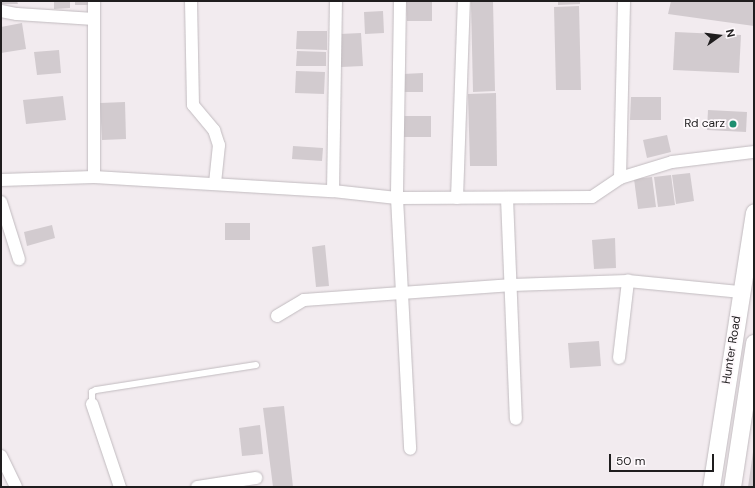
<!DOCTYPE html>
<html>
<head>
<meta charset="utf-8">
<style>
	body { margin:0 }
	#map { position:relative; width:755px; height:488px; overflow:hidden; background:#f2ebef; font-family:"DM Sans",sans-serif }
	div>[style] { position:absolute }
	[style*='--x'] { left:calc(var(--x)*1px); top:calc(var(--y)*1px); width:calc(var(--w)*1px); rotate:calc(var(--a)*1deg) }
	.building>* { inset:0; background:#d2cbcf }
	.roads { filter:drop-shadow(0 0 1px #c1bbbf) drop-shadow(0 0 1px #c1bbbf) }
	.lane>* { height:6px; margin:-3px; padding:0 3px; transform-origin:3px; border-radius:3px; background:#fff }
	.street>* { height:12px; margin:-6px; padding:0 6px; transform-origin:6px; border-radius:6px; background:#fff }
	.secondary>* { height:17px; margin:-8.5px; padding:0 8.5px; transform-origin:8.5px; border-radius:8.5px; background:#fff }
	.dots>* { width:11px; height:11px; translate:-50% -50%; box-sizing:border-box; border:2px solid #fef9fc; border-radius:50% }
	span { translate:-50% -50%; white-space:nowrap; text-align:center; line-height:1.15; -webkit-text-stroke:3.5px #fef9fc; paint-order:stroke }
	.poi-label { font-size:12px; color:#1f1d1e }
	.right { translate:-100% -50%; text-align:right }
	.street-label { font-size:12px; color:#1f1d1e }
	.frame { position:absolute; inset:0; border:2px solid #1f1d1e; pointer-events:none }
	.north { position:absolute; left:699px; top:16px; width:40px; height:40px; -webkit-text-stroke:3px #fef9fc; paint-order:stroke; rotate:76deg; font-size:11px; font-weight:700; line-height:16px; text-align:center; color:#1f1d1e }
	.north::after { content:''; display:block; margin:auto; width:14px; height:18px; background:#1f1d1e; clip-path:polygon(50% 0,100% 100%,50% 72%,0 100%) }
	.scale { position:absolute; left:609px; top:454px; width:105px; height:18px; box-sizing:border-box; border:2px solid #1f1d1e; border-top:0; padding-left:5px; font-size:12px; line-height:14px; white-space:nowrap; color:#1f1d1e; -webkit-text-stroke:3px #fef9fc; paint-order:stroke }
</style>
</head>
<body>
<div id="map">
	<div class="building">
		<div style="clip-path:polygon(1px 1px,17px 1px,18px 4px,1px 4px)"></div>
		<div style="clip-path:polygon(54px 1px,70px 1px,70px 8px,54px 9px)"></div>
		<div style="clip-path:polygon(75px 1px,88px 1px,88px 5px,75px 5px)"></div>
		<div style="clip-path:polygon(406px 1px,432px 1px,432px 21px,407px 21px)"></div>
		<div style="clip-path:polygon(493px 1px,495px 91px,473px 92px,471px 2px)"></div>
		<div style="clip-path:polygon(558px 1px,580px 1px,580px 4px,558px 5px)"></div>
		<div style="clip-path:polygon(671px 1px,754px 1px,754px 26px,668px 14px)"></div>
		<div style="clip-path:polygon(579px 6px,581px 90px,556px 90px,554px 7px)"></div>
		<div style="clip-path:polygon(383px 11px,384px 33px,365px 34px,364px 12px)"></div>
		<div style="clip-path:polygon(22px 23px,26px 49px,1px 53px,1px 27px)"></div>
		<div style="clip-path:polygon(297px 31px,327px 31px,327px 50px,296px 49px)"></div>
		<div style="clip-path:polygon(675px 32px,741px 35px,739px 73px,673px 70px)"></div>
		<div style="clip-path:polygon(361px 33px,363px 66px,341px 67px,340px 34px)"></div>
		<div style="clip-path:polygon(59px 50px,61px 73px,37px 75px,34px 52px)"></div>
		<div style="clip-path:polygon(297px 51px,326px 52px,326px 66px,296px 66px)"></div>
		<div style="clip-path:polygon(296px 71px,325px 72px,324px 94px,295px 93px)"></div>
		<div style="clip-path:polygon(423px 73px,423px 92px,404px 92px,403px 74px)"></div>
		<div style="clip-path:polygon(496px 93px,497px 166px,470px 166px,468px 94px)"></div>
		<div style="clip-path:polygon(63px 96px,66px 120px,26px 124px,23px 100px)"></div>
		<div style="clip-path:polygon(631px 97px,661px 97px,661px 120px,630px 120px)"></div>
		<div style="clip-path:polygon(125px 102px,126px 139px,102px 140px,100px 103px)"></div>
		<div style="clip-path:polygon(708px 110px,747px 112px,746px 132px,707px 130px)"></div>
		<div style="clip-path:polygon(404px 116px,431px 116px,431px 137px,404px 137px)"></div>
		<div style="clip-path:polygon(667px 135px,671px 152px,647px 158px,643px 140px)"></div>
		<div style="clip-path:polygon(293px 146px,323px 148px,322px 161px,292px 159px)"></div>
		<div style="clip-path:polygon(690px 173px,694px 201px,676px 204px,672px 175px)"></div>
		<div style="clip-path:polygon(671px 175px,675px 205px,658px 207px,654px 177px)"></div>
		<div style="clip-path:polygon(652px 177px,656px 207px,638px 209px,634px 179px)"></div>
		<div style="clip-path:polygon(225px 223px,250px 223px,250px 240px,225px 240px)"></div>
		<div style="clip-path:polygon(52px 225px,55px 238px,27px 246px,24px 232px)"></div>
		<div style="clip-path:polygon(615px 238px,616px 268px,594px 269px,592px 240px)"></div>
		<div style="clip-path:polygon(325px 245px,329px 286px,316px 287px,312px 247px)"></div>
		<div style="clip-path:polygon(599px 341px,601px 366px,570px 368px,568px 343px)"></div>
		<div style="clip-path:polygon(284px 406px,293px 487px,273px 487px,263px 408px)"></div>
		<div style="clip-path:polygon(260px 425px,263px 454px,242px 456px,239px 428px)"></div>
		<div style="clip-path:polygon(753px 452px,754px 487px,748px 487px)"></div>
	</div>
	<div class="roads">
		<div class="lane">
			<div style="--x:92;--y:404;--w:12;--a:-90"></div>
			<div style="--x:92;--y:392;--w:4;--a:-27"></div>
			<div style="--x:96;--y:390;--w:162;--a:-8.9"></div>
		</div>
		<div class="street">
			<div style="--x:94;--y:1;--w:176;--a:90"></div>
			<div style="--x:94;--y:177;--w:239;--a:3.4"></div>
			<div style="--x:333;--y:191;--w:64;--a:6.2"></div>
			<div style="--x:397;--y:198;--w:195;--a:-0.3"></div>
			<div style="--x:592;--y:197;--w:34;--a:-34"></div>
			<div style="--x:620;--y:178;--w:54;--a:-17.1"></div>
			<div style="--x:672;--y:162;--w:83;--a:-7"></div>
			<div style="--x:191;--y:1;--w:104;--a:88.9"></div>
			<div style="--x:193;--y:105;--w:33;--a:50"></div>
			<div style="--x:214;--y:130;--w:16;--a:72"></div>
			<div style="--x:219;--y:145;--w:39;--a:96"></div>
			<div style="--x:400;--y:1;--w:197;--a:90.9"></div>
			<div style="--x:397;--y:198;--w:251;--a:87"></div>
			<div style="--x:1;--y:11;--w:16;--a:11"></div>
			<div style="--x:17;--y:14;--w:77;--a:3.7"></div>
			<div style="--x:620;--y:178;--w:177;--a:-88.7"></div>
			<div style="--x:1;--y:180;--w:93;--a:-1.8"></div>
			<div style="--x:333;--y:191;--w:190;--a:-89.1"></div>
			<div style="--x:457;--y:198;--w:197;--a:-88"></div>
			<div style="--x:507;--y:198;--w:221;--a:87.7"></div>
			<div style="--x:1;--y:202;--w:60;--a:72.5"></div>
			<div style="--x:277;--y:316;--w:31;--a:-31"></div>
			<div style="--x:304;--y:300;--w:209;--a:-4.1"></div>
			<div style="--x:512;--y:285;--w:116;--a:-2"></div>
			<div style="--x:628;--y:281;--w:114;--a:5.6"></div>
			<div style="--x:619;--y:358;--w:78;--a:-83.3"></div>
			<div style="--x:92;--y:404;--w:88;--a:71.4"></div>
			<div style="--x:1;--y:456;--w:34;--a:64"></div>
			<div style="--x:197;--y:487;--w:60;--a:-8.7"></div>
		</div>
		<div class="secondary">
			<div style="--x:711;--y:487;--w:278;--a:-81.1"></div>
			<div style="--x:732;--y:487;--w:146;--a:-81.3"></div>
		</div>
	</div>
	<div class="dots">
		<div style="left:733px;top:124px;background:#1d8f70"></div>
	</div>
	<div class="poi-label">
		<span class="right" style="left:725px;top:124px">Rd carz</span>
	</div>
	<div class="street-label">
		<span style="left:732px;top:350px;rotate:-81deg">Hunter Road</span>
	</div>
	<div class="frame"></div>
	<div class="north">N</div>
	<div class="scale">50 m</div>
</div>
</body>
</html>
